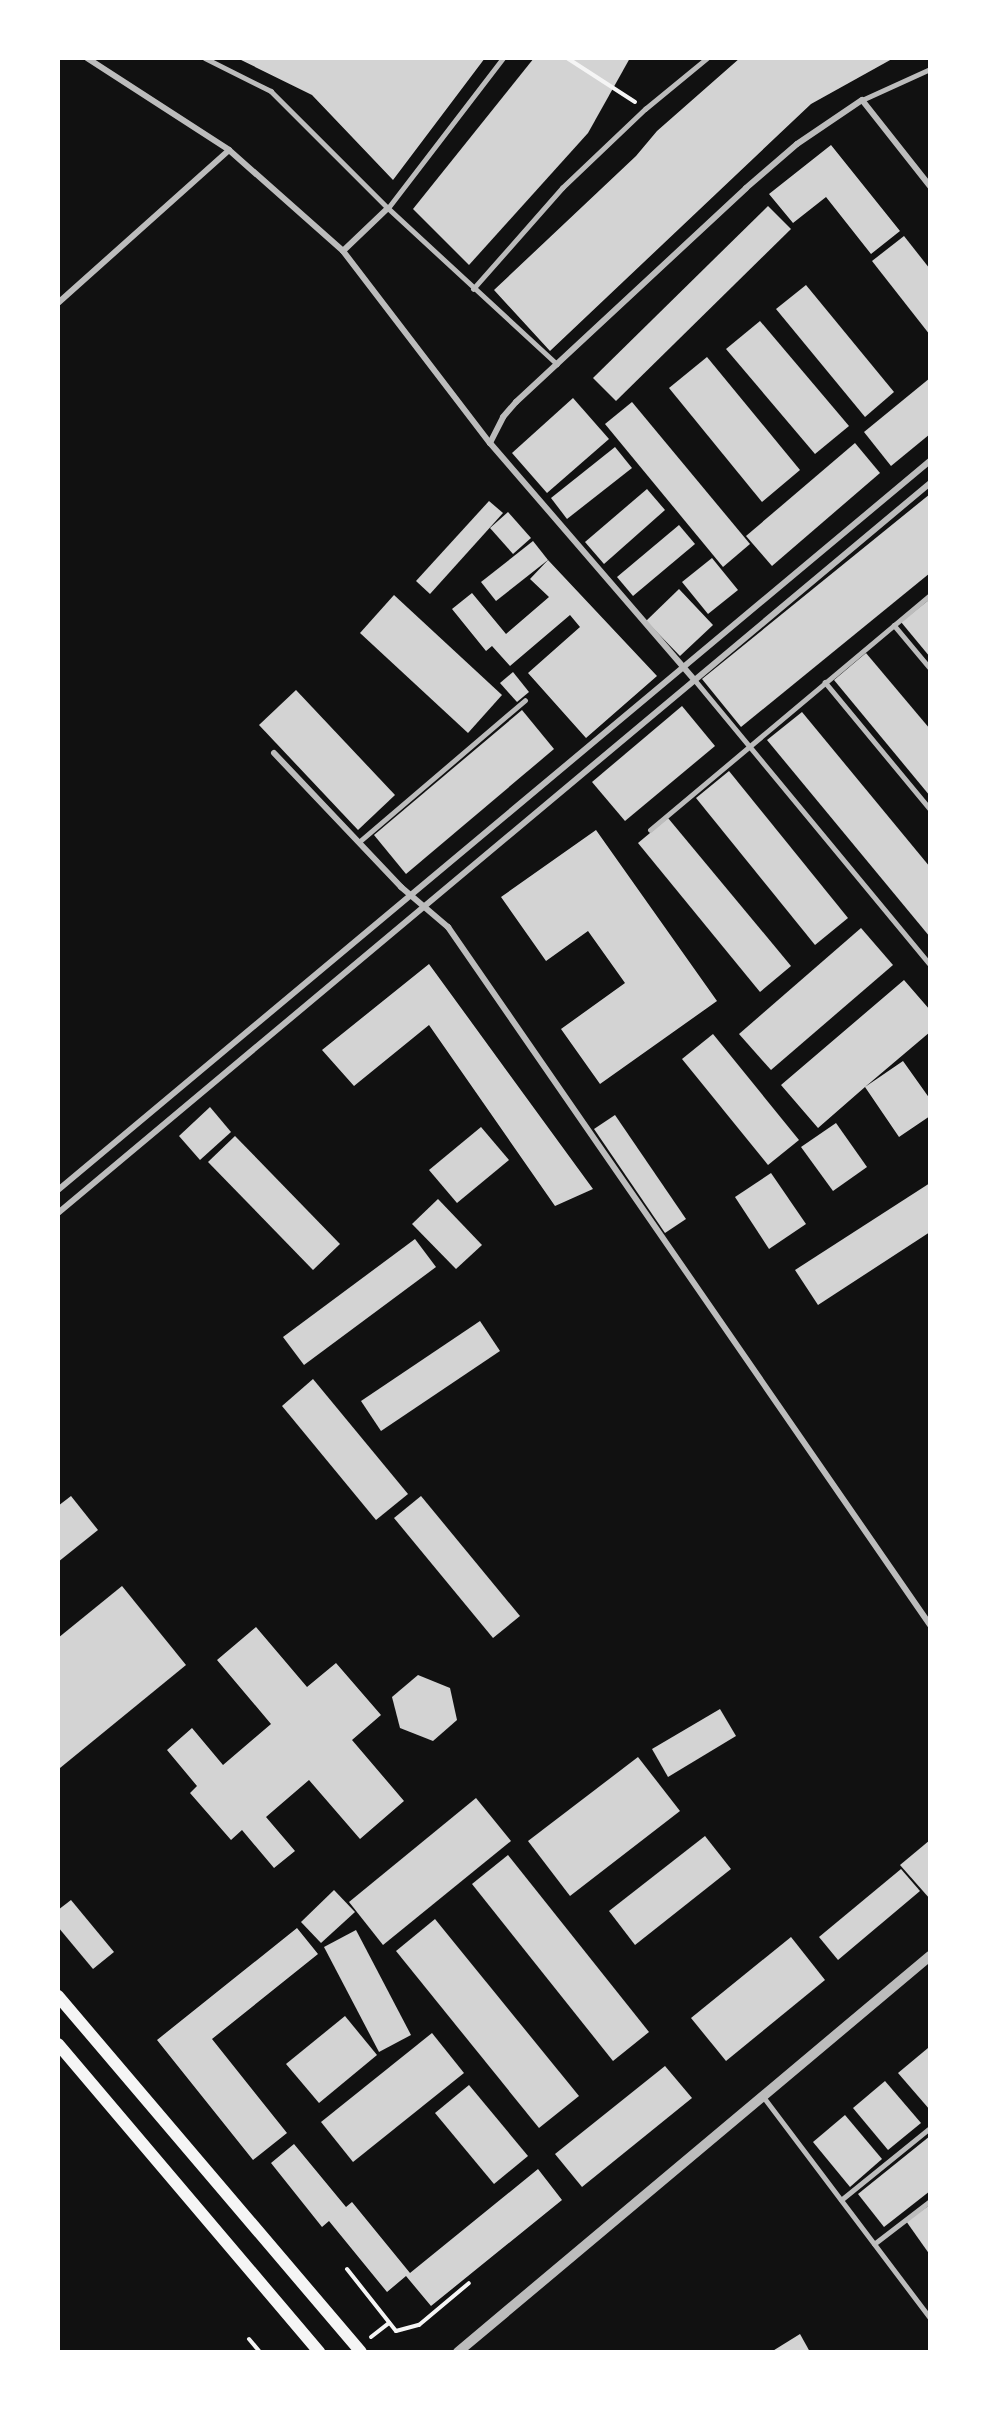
<!DOCTYPE html>
<html>
<head>
<meta charset="utf-8">
<style>
	body { margin:0 }
	#map { position:relative; width:988px; height:2410px; overflow:hidden; background:#111; font-family:Merriweather,serif }
	div>[style] { position:absolute }
	[style*='--x'] { left:calc(var(--x)*1px); top:calc(var(--y)*1px); width:calc(var(--w)*1px); rotate:calc(var(--a)*1deg) }
	.building>* { inset:0; background:#d3d3d3 }
	.path>* { height:4px; margin:-2px; padding:0 2px; transform-origin:2px; border-radius:2px; background:#f5f5f5 }
	.service>* { height:4.5px; margin:-2.25px; padding:0 2.25px; transform-origin:2.25px; border-radius:2.25px; background:#bcbcbc }
	.minor>* { height:6px; margin:-3px; padding:0 3px; transform-origin:3px; border-radius:3px; background:#bcbcbc }
	.tertiary>* { height:10px; margin:-5px; padding:0 5px; transform-origin:5px; border-radius:5px; background:#bcbcbc }
	.secondary>* { height:12px; margin:-6px; padding:0 6px; transform-origin:6px; border-radius:6px; background:#f5f5f5 }
	span { translate:-50% -50%; white-space:nowrap; text-align:center; line-height:1.15; -webkit-text-stroke:4.5px #fff; paint-order:stroke }
	.frame { position:absolute; inset:0; border:60px solid #fff; pointer-events:none }
</style>
</head>
<body>
<div id="map">
	<div class="building">
		<div style="clip-path:polygon(237px 58px,485px 58px,393px 180px,312px 95px)"></div>
		<div style="clip-path:polygon(534px 58px,630px 58px,588px 133px,469px 265px,413px 209px)"></div>
		<div style="clip-path:polygon(740px 58px,892px 59px,811px 104px,550px 351px,494px 290px,636px 156px,657px 131px)"></div>
		<div style="clip-path:polygon(831px 145px,900px 231px,871px 254px,826px 197px,793px 223px,769px 194px)"></div>
		<div style="clip-path:polygon(768px 206px,791px 229px,616px 401px,593px 378px)"></div>
		<div style="clip-path:polygon(904px 236px,930px 269px,930px 335px,872px 261px)"></div>
		<div style="clip-path:polygon(806px 285px,894px 392px,865px 417px,776px 309px)"></div>
		<div style="clip-path:polygon(760px 321px,849px 426px,815px 454px,726px 349px)"></div>
		<div style="clip-path:polygon(707px 357px,800px 470px,762px 502px,669px 388px)"></div>
		<div style="clip-path:polygon(930px 378px,930px 434px,891px 466px,864px 432px)"></div>
		<div style="clip-path:polygon(573px 398px,609px 439px,547px 493px,512px 453px)"></div>
		<div style="clip-path:polygon(632px 402px,750px 544px,723px 567px,605px 424px)"></div>
		<div style="clip-path:polygon(855px 443px,880px 473px,772px 566px,746px 536px)"></div>
		<div style="clip-path:polygon(615px 447px,632px 468px,567px 519px,551px 498px)"></div>
		<div style="clip-path:polygon(647px 489px,665px 510px,604px 564px,585px 542px)"></div>
		<div style="clip-path:polygon(930px 494px,930px 573px,741px 727px,702px 679px)"></div>
		<div style="clip-path:polygon(489px 501px,503px 513px,430px 594px,416px 581px)"></div>
		<div style="clip-path:polygon(508px 512px,531px 538px,513px 554px,490px 528px)"></div>
		<div style="clip-path:polygon(679px 525px,695px 544px,633px 596px,617px 577px)"></div>
		<div style="clip-path:polygon(533px 541px,548px 560px,496px 601px,481px 582px)"></div>
		<div style="clip-path:polygon(712px 558px,738px 590px,708px 614px,682px 582px)"></div>
		<div style="clip-path:polygon(548px 560px,657px 676px,586px 738px,528px 673px,580px 627px,570px 615px,510px 666px,492px 646px,486px 651px,452px 609px,472px 593px,506px 634px,549px 597px,530px 579px)"></div>
		<div style="clip-path:polygon(679px 589px,713px 625px,680px 656px,646px 621px)"></div>
		<div style="clip-path:polygon(394px 595px,502px 695px,468px 733px,360px 633px)"></div>
		<div style="clip-path:polygon(930px 599px,930px 657px,901px 622px)"></div>
		<div style="clip-path:polygon(866px 653px,930px 729px,930px 796px,834px 680px)"></div>
		<div style="clip-path:polygon(513px 672px,529px 692px,517px 702px,500px 683px)"></div>
		<div style="clip-path:polygon(296px 690px,395px 795px,358px 830px,259px 725px)"></div>
		<div style="clip-path:polygon(682px 706px,715px 746px,625px 821px,592px 782px)"></div>
		<div style="clip-path:polygon(522px 710px,554px 749px,406px 874px,374px 835px)"></div>
		<div style="clip-path:polygon(802px 712px,930px 867px,930px 937px,767px 740px)"></div>
		<div style="clip-path:polygon(729px 771px,848px 918px,815px 945px,696px 798px)"></div>
		<div style="clip-path:polygon(668px 818px,791px 966px,760px 992px,638px 843px)"></div>
		<div style="clip-path:polygon(596px 830px,717px 1001px,600px 1084px,561px 1029px,625px 983px,588px 931px,546px 961px,501px 897px)"></div>
		<div style="clip-path:polygon(861px 928px,893px 965px,771px 1070px,739px 1034px)"></div>
		<div style="clip-path:polygon(429px 964px,593px 1189px,555px 1206px,429px 1025px,354px 1086px,322px 1050px)"></div>
		<div style="clip-path:polygon(904px 980px,930px 1010px,930px 1032px,865px 1087px,903px 1061px,930px 1099px,930px 1116px,899px 1137px,865px 1087px,818px 1128px,781px 1085px)"></div>
		<div style="clip-path:polygon(713px 1034px,799px 1140px,768px 1165px,682px 1059px)"></div>
		<div style="clip-path:polygon(210px 1107px,231px 1132px,200px 1160px,179px 1136px)"></div>
		<div style="clip-path:polygon(615px 1115px,686px 1219px,665px 1233px,594px 1129px)"></div>
		<div style="clip-path:polygon(836px 1123px,867px 1167px,833px 1191px,801px 1147px)"></div>
		<div style="clip-path:polygon(481px 1127px,509px 1160px,457px 1203px,429px 1170px)"></div>
		<div style="clip-path:polygon(235px 1136px,340px 1244px,313px 1270px,208px 1162px)"></div>
		<div style="clip-path:polygon(771px 1173px,806px 1224px,769px 1249px,735px 1197px)"></div>
		<div style="clip-path:polygon(930px 1183px,930px 1232px,818px 1305px,795px 1270px)"></div>
		<div style="clip-path:polygon(438px 1199px,482px 1245px,456px 1269px,412px 1224px)"></div>
		<div style="clip-path:polygon(415px 1239px,436px 1267px,304px 1365px,283px 1337px)"></div>
		<div style="clip-path:polygon(480px 1321px,500px 1351px,381px 1431px,361px 1401px)"></div>
		<div style="clip-path:polygon(313px 1379px,408px 1494px,376px 1520px,282px 1406px)"></div>
		<div style="clip-path:polygon(71px 1496px,98px 1530px,58px 1562px,58px 1506px)"></div>
		<div style="clip-path:polygon(421px 1496px,520px 1616px,493px 1638px,394px 1518px)"></div>
		<div style="clip-path:polygon(122px 1586px,186px 1665px,60px 1768px,58px 1638px)"></div>
		<div style="clip-path:polygon(256px 1627px,307px 1687px,336px 1663px,381px 1715px,352px 1740px,404px 1801px,360px 1839px,309px 1780px,266px 1817px,295px 1851px,274px 1868px,242px 1830px,231px 1840px,190px 1793px,197px 1786px,167px 1750px,192px 1728px,223px 1765px,271px 1724px,217px 1660px)"></div>
		<div style="clip-path:polygon(418px 1675px,450px 1688px,457px 1720px,433px 1741px,400px 1728px,392px 1697px)"></div>
		<div style="clip-path:polygon(720px 1709px,736px 1736px,668px 1777px,652px 1749px)"></div>
		<div style="clip-path:polygon(638px 1757px,680px 1811px,570px 1896px,528px 1841px)"></div>
		<div style="clip-path:polygon(476px 1798px,511px 1841px,383px 1945px,349px 1902px)"></div>
		<div style="clip-path:polygon(705px 1836px,731px 1869px,635px 1945px,609px 1911px)"></div>
		<div style="clip-path:polygon(930px 1840px,930px 1899px,900px 1865px)"></div>
		<div style="clip-path:polygon(508px 1855px,649px 2032px,613px 2061px,472px 1884px)"></div>
		<div style="clip-path:polygon(901px 1869px,920px 1891px,838px 1960px,819px 1937px)"></div>
		<div style="clip-path:polygon(334px 1890px,355px 1912px,321px 1943px,301px 1922px)"></div>
		<div style="clip-path:polygon(71px 1900px,114px 1952px,93px 1969px,58px 1927px,58px 1910px)"></div>
		<div style="clip-path:polygon(435px 1919px,579px 2096px,539px 2128px,396px 1951px)"></div>
		<div style="clip-path:polygon(297px 1928px,318px 1954px,212px 2039px,287px 2133px,253px 2160px,157px 2040px)"></div>
		<div style="clip-path:polygon(356px 1930px,411px 2035px,379px 2052px,324px 1947px)"></div>
		<div style="clip-path:polygon(791px 1937px,825px 1980px,726px 2061px,691px 2018px)"></div>
		<div style="clip-path:polygon(345px 2016px,377px 2055px,319px 2103px,286px 2064px)"></div>
		<div style="clip-path:polygon(432px 2033px,464px 2073px,353px 2162px,321px 2122px)"></div>
		<div style="clip-path:polygon(928px 2048px,930px 2049px,930px 2110px,898px 2073px)"></div>
		<div style="clip-path:polygon(665px 2066px,692px 2098px,582px 2187px,555px 2154px)"></div>
		<div style="clip-path:polygon(885px 2081px,921px 2123px,888px 2150px,853px 2108px)"></div>
		<div style="clip-path:polygon(469px 2085px,528px 2156px,494px 2184px,435px 2113px)"></div>
		<div style="clip-path:polygon(845px 2115px,882px 2159px,850px 2187px,813px 2142px)"></div>
		<div style="clip-path:polygon(930px 2136px,930px 2191px,884px 2227px,858px 2194px)"></div>
		<div style="clip-path:polygon(294px 2144px,346px 2207px,352px 2202px,410px 2273px,538px 2169px,562px 2200px,431px 2306px,406px 2276px,387px 2292px,329px 2221px,322px 2227px,271px 2163px)"></div>
		<div style="clip-path:polygon(930px 2205px,930px 2255px,906px 2221px)"></div>
		<div style="clip-path:polygon(800px 2334px,810px 2352px,771px 2352px)"></div>
	</div>
	<div class="path">
		<div style="--x:567;--y:58;--w:81;--a:32.9"></div>
		<div style="--x:347;--y:2269;--w:79;--a:51.7"></div>
		<div style="--x:396;--y:2331;--w:24;--a:-15"></div>
		<div style="--x:419;--y:2325;--w:65;--a:-40"></div>
		<div style="--x:371;--y:2337;--w:23;--a:-38"></div>
		<div style="--x:249;--y:2339;--w:17;--a:50"></div>
	</div>
	<div class="service">
		<div style="--x:205;--y:58;--w:74;--a:26.6"></div>
		<div style="--x:271;--y:91;--w:165;--a:45"></div>
		<div style="--x:388;--y:208;--w:230;--a:42.7"></div>
		<div style="--x:862;--y:100;--w:75;--a:-24.5"></div>
		<div style="--x:388;--y:208;--w:189;--a:-52.5"></div>
		<div style="--x:473;--y:289;--w:135;--a:-48.6"></div>
		<div style="--x:562;--y:188;--w:115;--a:-43.6"></div>
		<div style="--x:645;--y:109;--w:80;--a:-39.4"></div>
		<div style="--x:894;--y:625;--w:56;--a:50.1"></div>
		<div style="--x:694;--y:679;--w:370;--a:50.4"></div>
		<div style="--x:825;--y:682;--w:165;--a:50.4"></div>
		<div style="--x:650;--y:830;--w:366;--a:-40"></div>
		<div style="--x:359;--y:842;--w:218;--a:-40.5"></div>
		<div style="--x:763;--y:2096;--w:278;--a:53"></div>
		<div style="--x:841;--y:2200;--w:114;--a:-39"></div>
		<div style="--x:874;--y:2244;--w:71;--a:-37.5"></div>
	</div>
	<div class="minor">
		<div style="--x:87;--y:58;--w:169;--a:32.9"></div>
		<div style="--x:229;--y:150;--w:152;--a:41.5"></div>
		<div style="--x:343;--y:251;--w:242;--a:52.6"></div>
		<div style="--x:490;--y:443;--w:311;--a:49.2"></div>
		<div style="--x:343;--y:251;--w:62;--a:-43.7"></div>
		<div style="--x:58;--y:303;--w:229;--a:-41.8"></div>
		<div style="--x:490;--y:443;--w:29;--a:-63"></div>
		<div style="--x:503;--y:417;--w:20;--a:-49"></div>
		<div style="--x:516;--y:402;--w:314;--a:-42.9"></div>
		<div style="--x:746;--y:188;--w:67;--a:-40.8"></div>
		<div style="--x:797;--y:144;--w:78;--a:-34.1"></div>
		<div style="--x:862;--y:100;--w:110;--a:51.7"></div>
		<div style="--x:274;--y:753;--w:185;--a:46.5"></div>
		<div style="--x:401;--y:887;--w:62;--a:40.4"></div>
		<div style="--x:448;--y:927;--w:848;--a:55.37"></div>
		<div style="--x:58;--y:1190;--w:1137;--a:-39.9"></div>
		<div style="--x:58;--y:1213;--w:1137;--a:-39.93"></div>
	</div>
	<div class="tertiary">
		<div style="--x:458;--y:2352;--w:616;--a:-40"></div>
	</div>
	<div class="secondary">
		<div style="--x:58;--y:1996;--w:467;--a:49.6"></div>
		<div style="--x:58;--y:2044;--w:404;--a:49.7"></div>
	</div>
	<div class="frame"></div>
</div>
</body>
</html>
